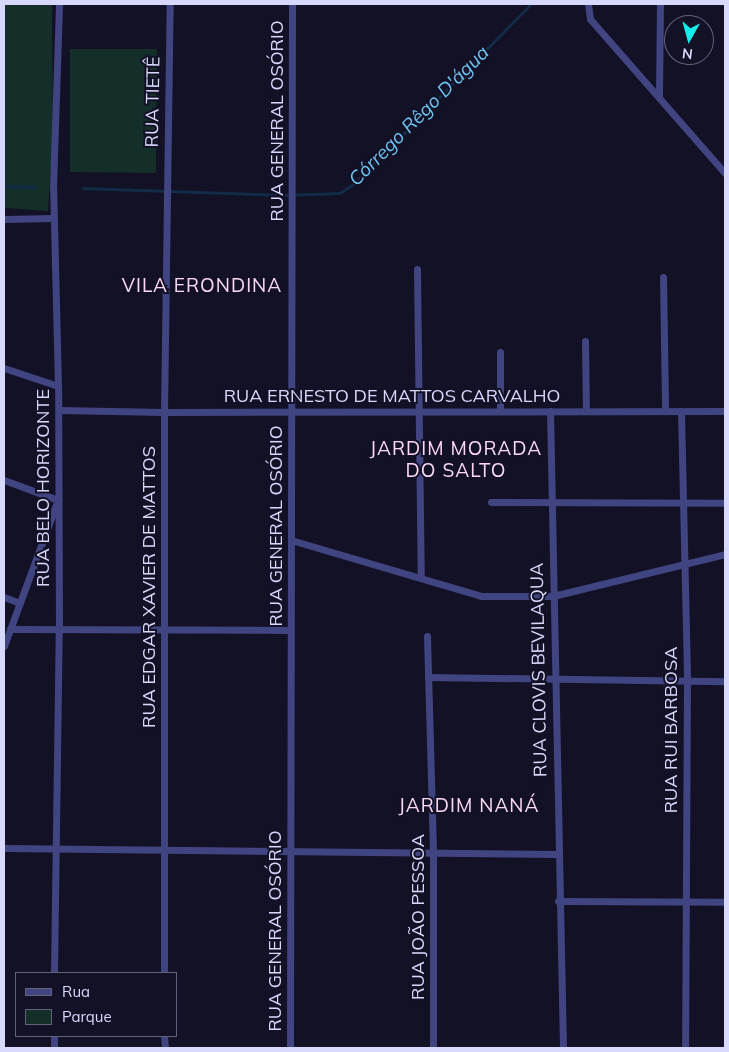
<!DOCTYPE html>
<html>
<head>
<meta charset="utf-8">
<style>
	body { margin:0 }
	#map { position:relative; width:729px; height:1052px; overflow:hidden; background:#121125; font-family:Mulish,sans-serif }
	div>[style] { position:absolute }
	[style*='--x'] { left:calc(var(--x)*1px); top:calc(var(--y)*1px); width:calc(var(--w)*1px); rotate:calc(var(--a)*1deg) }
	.green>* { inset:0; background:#142e2a }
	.stream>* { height:2.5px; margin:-1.25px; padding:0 1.25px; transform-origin:1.25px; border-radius:1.25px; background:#122c47 }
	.street>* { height:7px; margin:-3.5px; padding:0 3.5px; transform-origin:3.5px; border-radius:3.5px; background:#404480 }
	span { translate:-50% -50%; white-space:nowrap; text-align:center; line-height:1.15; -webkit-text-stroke:4px #121125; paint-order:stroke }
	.street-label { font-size:18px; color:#d8d8fc }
	.water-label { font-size:19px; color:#6ec5f3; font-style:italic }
	.neighbourhood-label { font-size:19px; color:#fcd9f3; letter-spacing:1px }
	.frame { position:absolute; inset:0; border:5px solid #d8d8fc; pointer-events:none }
	.legend { position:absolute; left:15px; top:972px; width:162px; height:65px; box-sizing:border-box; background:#121125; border:1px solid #61617b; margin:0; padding:6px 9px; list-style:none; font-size:15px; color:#d8d8fc }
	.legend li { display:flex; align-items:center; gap:10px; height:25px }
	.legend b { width:25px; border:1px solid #61617b }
	.north { position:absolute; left:664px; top:15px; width:50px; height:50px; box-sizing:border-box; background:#121125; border:1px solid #61617b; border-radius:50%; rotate:187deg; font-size:14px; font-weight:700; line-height:20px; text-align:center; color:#d8d8fc }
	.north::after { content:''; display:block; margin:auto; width:18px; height:22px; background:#13ece9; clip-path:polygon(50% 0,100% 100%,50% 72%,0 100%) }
</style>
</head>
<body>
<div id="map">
	<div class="green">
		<div style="clip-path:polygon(4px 4px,52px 4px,53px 138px,48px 211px,4px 208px)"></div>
		<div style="clip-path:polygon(70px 49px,157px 49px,156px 173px,70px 172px)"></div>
	</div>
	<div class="stream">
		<div style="--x:4;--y:186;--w:31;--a:2"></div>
		<div style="--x:83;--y:188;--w:201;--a:2"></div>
		<div style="--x:284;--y:195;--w:56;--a:-2"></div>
		<div style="--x:340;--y:193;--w:18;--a:-34"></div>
		<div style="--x:355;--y:183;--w:251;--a:-45.5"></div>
	</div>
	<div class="street">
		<div style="--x:588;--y:4;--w:15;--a:82"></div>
		<div style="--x:590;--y:19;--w:205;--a:48.8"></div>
		<div style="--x:659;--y:97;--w:93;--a:-89.4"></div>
		<div style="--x:4;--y:219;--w:49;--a:-1.2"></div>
		<div style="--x:417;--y:269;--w:308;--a:89.3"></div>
		<div style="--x:663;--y:277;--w:134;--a:89.1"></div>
		<div style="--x:585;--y:341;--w:70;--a:89.2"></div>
		<div style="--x:500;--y:352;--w:59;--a:90"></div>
		<div style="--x:4;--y:368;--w:57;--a:18.4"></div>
		<div style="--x:59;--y:410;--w:105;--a:1.1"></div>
		<div style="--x:164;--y:412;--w:561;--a:-0.1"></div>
		<div style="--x:550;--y:411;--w:637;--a:88.83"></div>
		<div style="--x:681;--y:411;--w:270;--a:88.7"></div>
		<div style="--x:687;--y:681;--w:367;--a:90.3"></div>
		<div style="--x:4;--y:480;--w:58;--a:20.3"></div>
		<div style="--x:491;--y:502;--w:234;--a:0.2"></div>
		<div style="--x:291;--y:540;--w:198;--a:16.4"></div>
		<div style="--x:481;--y:596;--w:72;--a:0"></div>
		<div style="--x:553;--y:596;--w:177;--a:-13.7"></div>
		<div style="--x:4;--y:597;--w:17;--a:21"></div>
		<div style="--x:10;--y:629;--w:280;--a:0.2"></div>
		<div style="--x:427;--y:636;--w:217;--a:88.4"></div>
		<div style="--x:433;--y:853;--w:195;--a:90"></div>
		<div style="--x:4;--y:646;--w:150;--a:-69.8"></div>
		<div style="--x:428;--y:677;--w:297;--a:0.8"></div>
		<div style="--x:4;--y:848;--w:553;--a:0.62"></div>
		<div style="--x:558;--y:901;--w:167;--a:0.3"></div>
		<div style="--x:54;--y:973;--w:344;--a:-89.2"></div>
		<div style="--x:59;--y:629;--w:243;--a:-90.2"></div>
		<div style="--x:58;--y:386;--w:199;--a:-91.4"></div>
		<div style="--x:53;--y:187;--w:183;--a:-88.1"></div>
		<div style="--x:164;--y:973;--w:561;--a:-90"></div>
		<div style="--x:164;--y:412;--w:408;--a:-89.2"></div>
		<div style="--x:164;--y:1036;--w:12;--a:85"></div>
		<div style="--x:54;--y:1048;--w:12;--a:-90"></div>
		<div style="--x:290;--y:1048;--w:1044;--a:-89.89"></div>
	</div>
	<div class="street-label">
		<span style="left:153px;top:102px;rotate:-89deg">RUA TIETÊ</span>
		<span style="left:277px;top:121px;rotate:-90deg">RUA GENERAL OSÓRIO</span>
		<span style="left:392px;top:396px">RUA ERNESTO DE MATTOS CARVALHO</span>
		<span style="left:43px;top:488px;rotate:-90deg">RUA BELO HORIZONTE</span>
		<span style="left:276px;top:526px;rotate:-90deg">RUA GENERAL OSÓRIO</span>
		<span style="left:149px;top:587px;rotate:-90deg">RUA EDGAR XAVIER DE MATTOS</span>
		<span style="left:539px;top:670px;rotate:-91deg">RUA CLOVIS BEVILAQUA</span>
		<span style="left:671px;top:730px;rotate:-90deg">RUA RUI BARBOSA</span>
		<span style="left:418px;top:917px;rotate:-90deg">RUA JOÃO PESSOA</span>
		<span style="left:275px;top:931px;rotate:-90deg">RUA GENERAL OSÓRIO</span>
	</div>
	<div class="water-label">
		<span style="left:419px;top:116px;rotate:-45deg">Córrego Rêgo D'água</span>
	</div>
	<div class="neighbourhood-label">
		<span style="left:202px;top:286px">VILA ERONDINA</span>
		<span style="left:456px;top:460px">JARDIM MORADA<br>DO SALTO</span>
		<span style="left:469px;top:806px">JARDIM NANÁ</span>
	</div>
	<div class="frame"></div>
	<ul class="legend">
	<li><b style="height:6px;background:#404480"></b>Rua</li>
	<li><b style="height:14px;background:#142e2a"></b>Parque</li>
	</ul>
	<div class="north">N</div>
</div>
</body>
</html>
